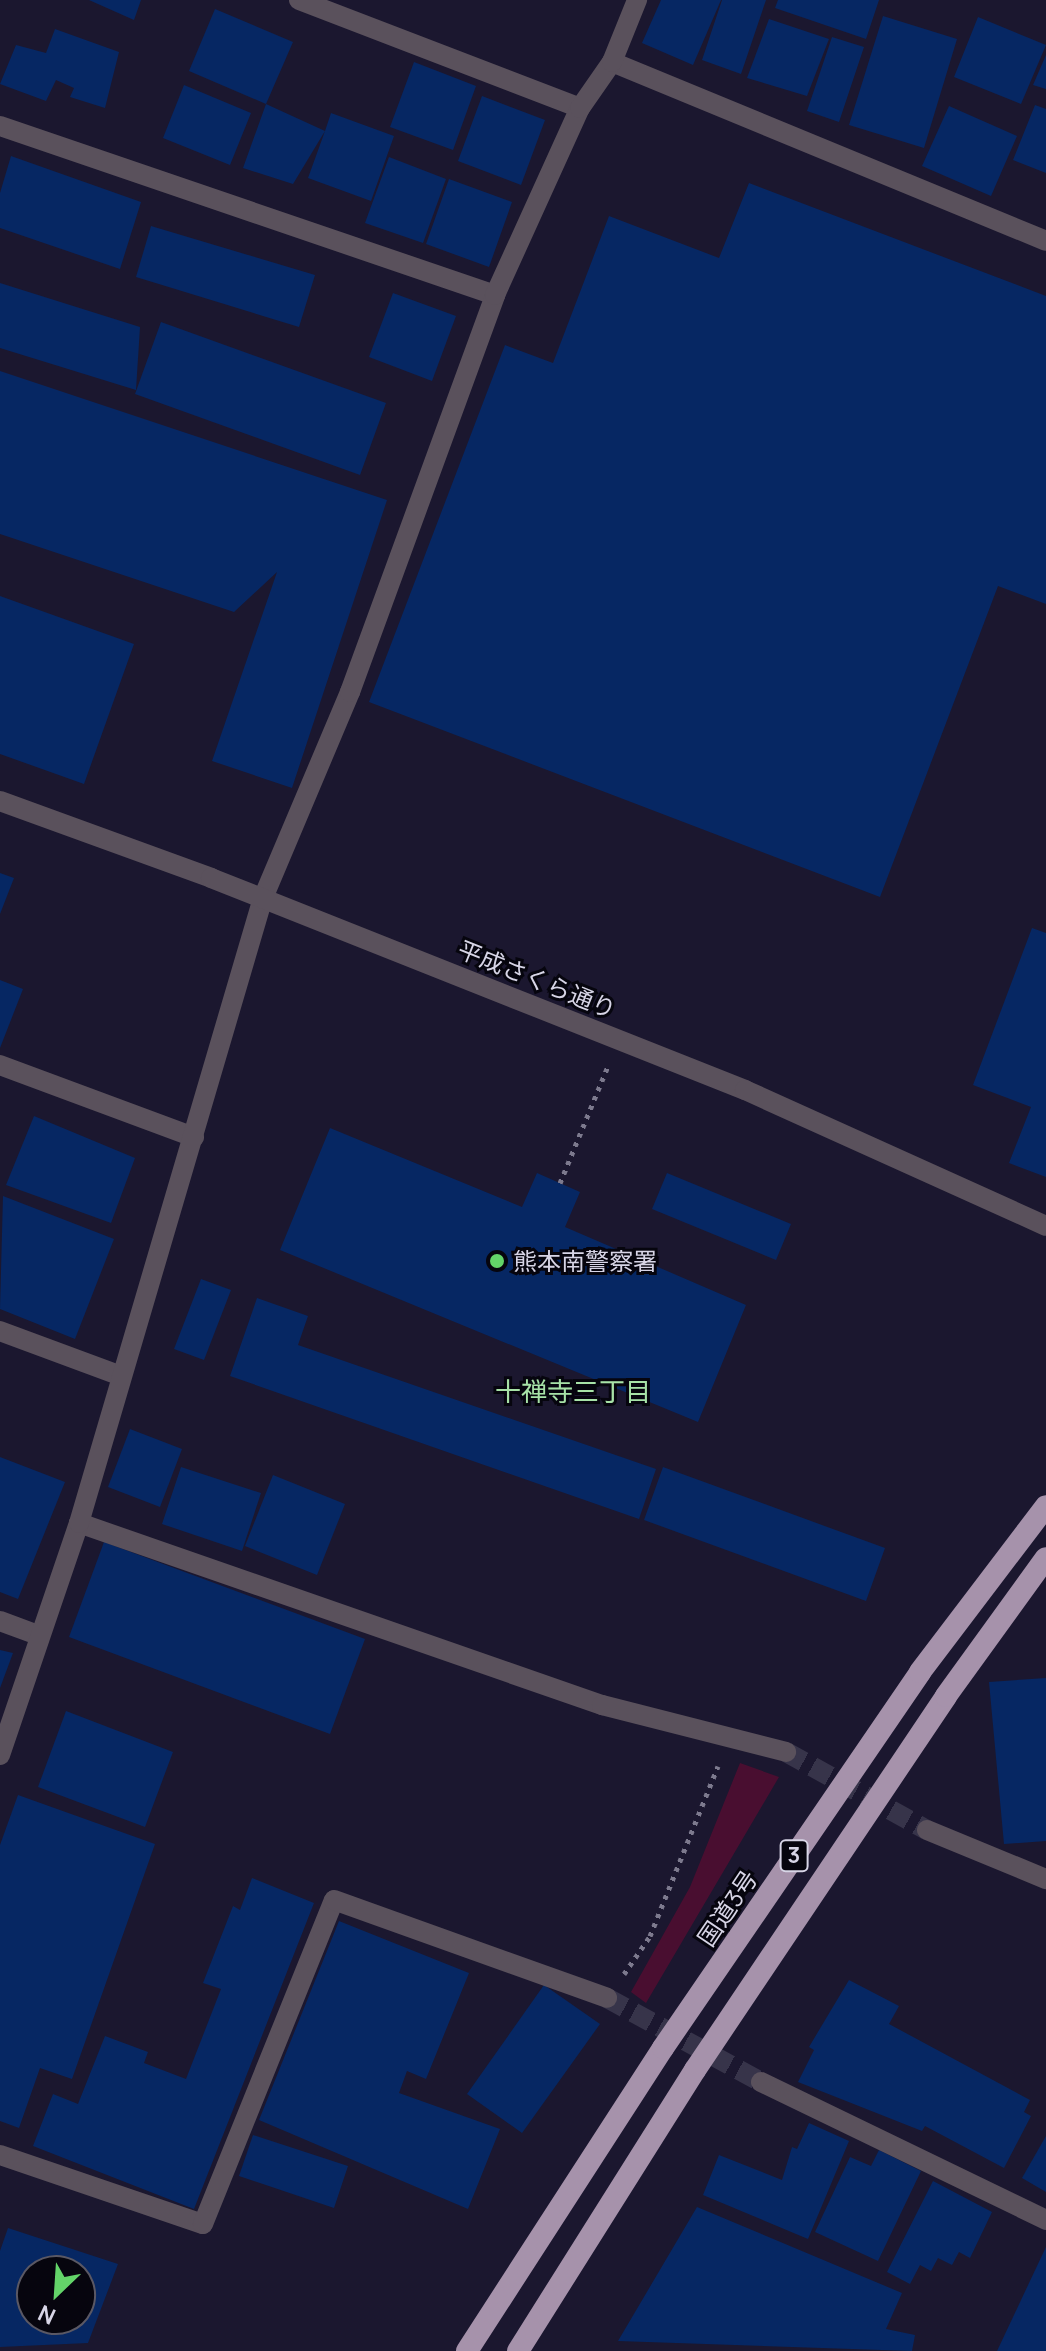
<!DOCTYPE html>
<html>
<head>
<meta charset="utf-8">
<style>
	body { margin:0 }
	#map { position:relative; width:1046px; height:2351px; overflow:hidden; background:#1b172f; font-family:Manrope,"Noto Sans JP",sans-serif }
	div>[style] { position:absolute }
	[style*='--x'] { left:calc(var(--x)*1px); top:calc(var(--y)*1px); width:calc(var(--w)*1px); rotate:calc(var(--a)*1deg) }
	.green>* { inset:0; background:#490e30 }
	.building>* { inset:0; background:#062763 }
	.minor-tunnel>* { height:20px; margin-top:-10px; transform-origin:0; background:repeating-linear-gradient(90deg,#37344a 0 20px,transparent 0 30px) }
	.path>* { height:5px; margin-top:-2.5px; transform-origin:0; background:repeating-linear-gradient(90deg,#7d7a8e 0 4px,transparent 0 10px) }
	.minor>* { height:20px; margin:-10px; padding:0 10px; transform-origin:10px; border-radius:10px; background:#5a515c }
	.tertiary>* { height:20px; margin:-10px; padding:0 10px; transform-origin:10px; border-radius:10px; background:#5a515c }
	.trunk>* { height:22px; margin:-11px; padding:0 11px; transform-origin:11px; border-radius:11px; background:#a692ab }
	.dots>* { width:22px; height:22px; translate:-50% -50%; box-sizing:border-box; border:4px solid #06050e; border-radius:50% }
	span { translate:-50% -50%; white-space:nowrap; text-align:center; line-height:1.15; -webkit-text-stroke:6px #06050e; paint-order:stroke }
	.shield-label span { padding:2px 6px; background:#06050e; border:2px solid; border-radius:6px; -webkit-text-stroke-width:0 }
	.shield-label { font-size:22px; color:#d7d5e6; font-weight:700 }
	.street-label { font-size:24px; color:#d7d5e6 }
	.poi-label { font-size:24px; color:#d7d5e6 }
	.left { translate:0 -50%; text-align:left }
	.neighbourhood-label { font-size:26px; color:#a7e2a7 }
	.north { position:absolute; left:16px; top:2255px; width:80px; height:80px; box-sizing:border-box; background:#06050e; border:2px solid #5a5864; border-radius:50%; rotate:205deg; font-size:22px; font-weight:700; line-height:32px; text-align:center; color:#d7d5e6 }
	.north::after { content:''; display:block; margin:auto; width:28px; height:36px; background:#63d469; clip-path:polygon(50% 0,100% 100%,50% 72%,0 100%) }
</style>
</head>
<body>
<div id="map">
	<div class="green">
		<div style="clip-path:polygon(740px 1763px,779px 1777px,646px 2003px,631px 1992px,690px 1887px)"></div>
	</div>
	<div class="building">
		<div style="clip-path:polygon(89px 0,141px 0,134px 20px)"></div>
		<div style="clip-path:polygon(661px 0,721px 0,693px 65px,642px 43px)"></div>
		<div style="clip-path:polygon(722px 0,766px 0,741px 74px,702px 60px)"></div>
		<div style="clip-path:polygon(778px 0,879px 0,866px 39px,775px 8px)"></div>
		<div style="clip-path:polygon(215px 9px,293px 42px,266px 104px,189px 71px)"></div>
		<div style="clip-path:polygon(883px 16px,957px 39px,924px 148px,849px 125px)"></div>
		<div style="clip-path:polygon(978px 17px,1046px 45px,1021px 104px,954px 77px)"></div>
		<div style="clip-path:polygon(769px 19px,829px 39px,807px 96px,747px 78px)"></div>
		<div style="clip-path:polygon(55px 29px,119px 52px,105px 108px,70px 97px,74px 88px,56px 80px,46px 101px,0 84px,16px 45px,46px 53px)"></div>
		<div style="clip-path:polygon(832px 37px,864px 47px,839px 122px,807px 111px)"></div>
		<div style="clip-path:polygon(1046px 55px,1046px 89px,1033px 85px)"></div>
		<div style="clip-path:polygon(414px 62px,476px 86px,453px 150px,390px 127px)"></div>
		<div style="clip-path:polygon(184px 85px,251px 113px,230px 165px,163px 138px)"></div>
		<div style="clip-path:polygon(482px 96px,545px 120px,521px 185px,458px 161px)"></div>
		<div style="clip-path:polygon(266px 104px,325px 131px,331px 113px,394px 136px,371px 201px,308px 178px,325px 131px,293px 184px,243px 168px)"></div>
		<div style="clip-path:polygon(1035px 105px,1046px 109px,1046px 173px,1013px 160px)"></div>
		<div style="clip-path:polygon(949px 106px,1017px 136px,991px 196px,922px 166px)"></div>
		<div style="clip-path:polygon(11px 156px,141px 202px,120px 269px,0 228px,0 193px)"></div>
		<div style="clip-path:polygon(389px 157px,446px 179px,423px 243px,365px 223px)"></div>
		<div style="clip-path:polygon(449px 179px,512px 202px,489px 267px,426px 244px)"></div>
		<div style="clip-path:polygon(749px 183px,1046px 296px,1046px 604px,998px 586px,880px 897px,369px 702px,505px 345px,553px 363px,609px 216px,719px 258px)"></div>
		<div style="clip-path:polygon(151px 226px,315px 275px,299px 327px,136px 277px)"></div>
		<div style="clip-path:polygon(0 283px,140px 327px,136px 390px,0 348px)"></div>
		<div style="clip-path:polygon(393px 293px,456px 316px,432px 381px,369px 357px)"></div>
		<div style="clip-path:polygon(161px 322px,386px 403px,360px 475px,135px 394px)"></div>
		<div style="clip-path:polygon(0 371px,387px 500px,292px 788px,212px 761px,277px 572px,234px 612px,0 534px)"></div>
		<div style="clip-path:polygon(0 596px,134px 644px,84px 784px,0 754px)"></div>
		<div style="clip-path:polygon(0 873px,14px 878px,0 914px)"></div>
		<div style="clip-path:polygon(1032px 928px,1046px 933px,1046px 1177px,1009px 1163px,1031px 1107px,973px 1085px)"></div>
		<div style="clip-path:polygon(0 980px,23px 989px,0 1048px)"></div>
		<div style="clip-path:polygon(34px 1116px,135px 1158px,111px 1223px,6px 1185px)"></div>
		<div style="clip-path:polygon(330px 1128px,522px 1207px,537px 1173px,580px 1192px,565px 1227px,746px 1305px,698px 1422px,280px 1250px)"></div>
		<div style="clip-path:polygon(667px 1173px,791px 1224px,776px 1260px,652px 1209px)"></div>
		<div style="clip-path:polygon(3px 1196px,114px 1239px,75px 1339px,0 1309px)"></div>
		<div style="clip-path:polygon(201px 1279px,231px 1290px,204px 1360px,174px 1349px)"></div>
		<div style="clip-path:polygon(257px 1298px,308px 1316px,298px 1345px,656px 1469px,639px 1519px,230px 1376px)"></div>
		<div style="clip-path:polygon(130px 1429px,182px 1449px,160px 1507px,108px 1487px)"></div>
		<div style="clip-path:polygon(0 1457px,65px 1482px,18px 1599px,0 1592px)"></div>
		<div style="clip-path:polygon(181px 1467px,261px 1493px,242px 1551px,162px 1524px)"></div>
		<div style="clip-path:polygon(663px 1467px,885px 1548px,866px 1601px,644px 1520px)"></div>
		<div style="clip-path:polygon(273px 1475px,345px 1504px,317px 1575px,245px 1546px)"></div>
		<div style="clip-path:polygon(104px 1542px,365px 1639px,330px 1734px,69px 1637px)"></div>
		<div style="clip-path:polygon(0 1650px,13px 1653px,0 1688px)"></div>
		<div style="clip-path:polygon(1046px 1678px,1046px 1841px,1004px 1844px,989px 1682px)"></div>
		<div style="clip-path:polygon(66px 1711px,173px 1752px,145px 1827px,38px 1787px)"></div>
		<div style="clip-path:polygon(18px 1795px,155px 1844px,72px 2079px,40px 2068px,19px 2128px,0 2121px,0 1845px)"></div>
		<div style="clip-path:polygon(252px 1878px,314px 1903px,194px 2209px,33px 2146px,53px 2094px,78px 2104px,105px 2036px,148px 2052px,144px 2063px,186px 2079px,221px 1989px,203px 1983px,233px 1906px,240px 1910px)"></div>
		<div style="clip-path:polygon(339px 1921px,469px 1973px,426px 2079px,407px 2071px,399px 2093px,500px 2129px,468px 2209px,259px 2120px)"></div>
		<div style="clip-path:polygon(849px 1980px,899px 2006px,889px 2024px,1030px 2100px,1024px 2112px,1031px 2116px,1004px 2168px,925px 2126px,922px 2131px,798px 2082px,814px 2050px,809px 2047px)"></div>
		<div style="clip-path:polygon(544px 1985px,600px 2024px,522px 2133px,467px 2094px)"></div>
		<div style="clip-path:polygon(809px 2123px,849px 2141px,808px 2239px,703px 2195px,719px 2155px,782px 2180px,792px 2147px,797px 2149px)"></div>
		<div style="clip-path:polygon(253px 2135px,348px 2166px,334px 2208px,239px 2176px)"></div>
		<div style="clip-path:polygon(1046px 2136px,1046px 2192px,1022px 2178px)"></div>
		<div style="clip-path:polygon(879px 2150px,921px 2171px,878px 2261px,815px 2232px,850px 2157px,871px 2166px)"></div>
		<div style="clip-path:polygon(933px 2181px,992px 2212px,970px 2258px,959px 2252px,952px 2265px,938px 2258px,931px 2271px,920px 2265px,910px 2284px,887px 2272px)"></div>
		<div style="clip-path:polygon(697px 2207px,902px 2293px,886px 2329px,915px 2335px,912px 2351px,618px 2341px)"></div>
		<div style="clip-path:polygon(evenodd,8px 2228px,118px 2264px,88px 2343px,0 2347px,0 2251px,8px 2228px,32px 2271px,80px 2271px,80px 2319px,32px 2319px,32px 2271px)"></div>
		<div style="clip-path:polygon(1046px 2247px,1046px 2351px,997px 2351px)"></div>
	</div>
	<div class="minor-tunnel">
		<div style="--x:786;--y:1752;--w:161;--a:29"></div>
		<div style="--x:607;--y:1998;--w:175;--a:28.6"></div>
	</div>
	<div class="path">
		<div style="--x:560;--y:1183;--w:126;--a:-67.7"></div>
		<div style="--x:624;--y:1974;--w:46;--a:-55.6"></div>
		<div style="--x:650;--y:1936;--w:183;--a:-68.2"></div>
	</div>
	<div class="minor">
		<div style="--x:299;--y:0;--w:301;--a:21"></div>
		<div style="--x:612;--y:62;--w:469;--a:22.4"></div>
		<div style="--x:0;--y:126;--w:523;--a:18.85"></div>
		<div style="--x:0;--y:1065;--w:207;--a:20.4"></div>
		<div style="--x:0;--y:1331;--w:129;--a:20.4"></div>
		<div style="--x:79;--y:1523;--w:554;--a:19.19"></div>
		<div style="--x:602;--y:1705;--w:190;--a:14.3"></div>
		<div style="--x:0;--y:1621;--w:40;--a:20.2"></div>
		<div style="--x:0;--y:1755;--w:245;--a:-71.2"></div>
		<div style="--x:79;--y:1523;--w:652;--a:-73.6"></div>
		<div style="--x:263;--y:898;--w:224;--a:-67.1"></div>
		<div style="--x:350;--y:692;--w:423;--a:-69.9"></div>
		<div style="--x:495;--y:295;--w:205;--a:-65.6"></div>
		<div style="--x:580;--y:108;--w:56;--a:-55.2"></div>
		<div style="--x:612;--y:62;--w:67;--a:-68"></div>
		<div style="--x:927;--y:1830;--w:129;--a:22.4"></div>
		<div style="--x:761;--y:2082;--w:317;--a:25.8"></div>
		<div style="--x:0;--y:2155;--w:214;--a:18.8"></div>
		<div style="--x:203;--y:2224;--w:349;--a:-68"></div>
		<div style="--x:334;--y:1900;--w:290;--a:19.7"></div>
	</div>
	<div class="tertiary">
		<div style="--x:0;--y:801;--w:225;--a:20"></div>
		<div style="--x:211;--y:878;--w:575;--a:21.65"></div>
		<div style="--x:745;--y:1090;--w:330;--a:24.3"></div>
	</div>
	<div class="trunk">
		<div style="--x:467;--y:2351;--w:361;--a:-57.1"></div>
		<div style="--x:663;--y:2048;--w:455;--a:-55.6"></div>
		<div style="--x:920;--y:1672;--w:208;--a:-52.8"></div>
		<div style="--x:518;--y:2351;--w:332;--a:-57.8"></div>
		<div style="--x:695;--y:2070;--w:450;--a:-56.1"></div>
		<div style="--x:946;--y:1696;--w:170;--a:-54.1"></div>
	</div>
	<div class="dots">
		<div style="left:497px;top:1261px;background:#63d469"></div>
	</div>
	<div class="shield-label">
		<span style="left:794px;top:1856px">3</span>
	</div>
	<div class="street-label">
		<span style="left:537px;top:979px;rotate:22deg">平成さくら通り</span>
		<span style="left:727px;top:1908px;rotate:-56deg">国道3号</span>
	</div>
	<div class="poi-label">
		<span class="left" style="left:513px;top:1261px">熊本南警察署</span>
	</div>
	<div class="neighbourhood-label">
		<span style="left:573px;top:1392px">十禅寺三丁目</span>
	</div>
	<div class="north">N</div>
</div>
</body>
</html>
